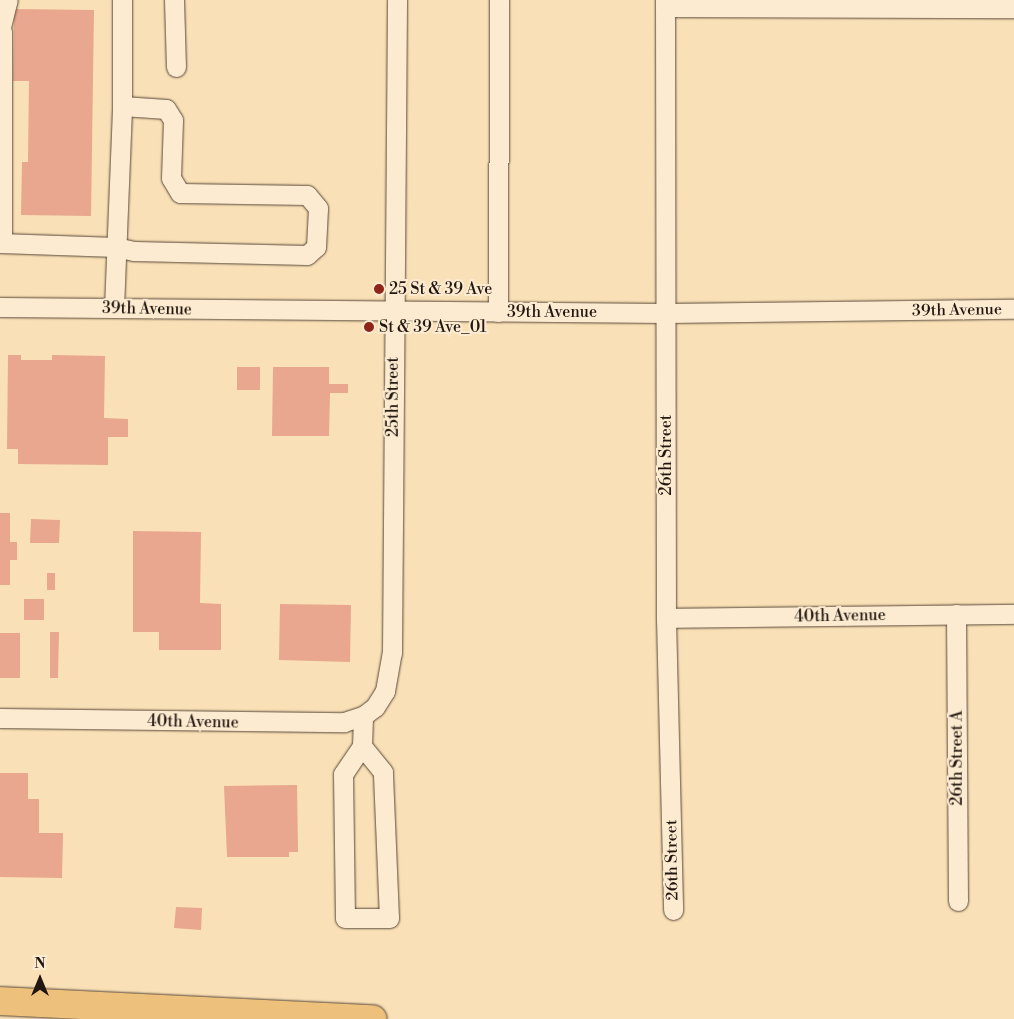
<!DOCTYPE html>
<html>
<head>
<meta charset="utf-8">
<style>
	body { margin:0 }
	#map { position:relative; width:1014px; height:1019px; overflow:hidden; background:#fae0b6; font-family:"Libre Bodoni",serif }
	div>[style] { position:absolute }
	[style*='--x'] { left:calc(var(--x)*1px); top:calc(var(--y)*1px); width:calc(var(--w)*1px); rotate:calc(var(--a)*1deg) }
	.building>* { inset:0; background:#e8a78e }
	.roads { filter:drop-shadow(0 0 1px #57483a) drop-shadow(0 0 1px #57483a) }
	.minor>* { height:19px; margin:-9.5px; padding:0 9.5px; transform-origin:9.5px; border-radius:9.5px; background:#fcebd0 }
	.highway>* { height:28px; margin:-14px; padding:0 14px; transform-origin:14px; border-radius:14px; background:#edc07b }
	.dots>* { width:14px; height:14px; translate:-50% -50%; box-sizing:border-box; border:2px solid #fcebd0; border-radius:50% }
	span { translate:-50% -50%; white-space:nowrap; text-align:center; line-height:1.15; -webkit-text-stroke:4px #fcebd0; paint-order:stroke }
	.poi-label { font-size:16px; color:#211610 }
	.left { translate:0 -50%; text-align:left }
	.street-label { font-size:16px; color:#211610 }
	.north { position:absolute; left:15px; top:954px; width:50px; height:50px; -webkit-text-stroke:4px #fcebd0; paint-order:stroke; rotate:0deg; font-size:14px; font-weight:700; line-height:20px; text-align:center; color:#211610 }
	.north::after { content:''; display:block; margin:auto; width:18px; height:22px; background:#211610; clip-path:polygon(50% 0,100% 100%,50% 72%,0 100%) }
</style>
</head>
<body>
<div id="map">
	<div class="building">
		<div style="clip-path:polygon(14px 9px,94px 10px,91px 216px,21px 215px,22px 162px,28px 162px,29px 81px,13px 81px)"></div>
		<div style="clip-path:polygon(8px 355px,21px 355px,21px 360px,52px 360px,52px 355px,105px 356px,104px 418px,128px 419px,128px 437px,108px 437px,108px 465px,18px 464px,18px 449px,7px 449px)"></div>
		<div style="clip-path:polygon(237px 367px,260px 367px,260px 390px,237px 390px)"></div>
		<div style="clip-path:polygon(273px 367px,329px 367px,329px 384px,348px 384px,348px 393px,330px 393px,329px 436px,272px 436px)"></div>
		<div style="clip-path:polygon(0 513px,10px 513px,10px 542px,17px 542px,17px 560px,10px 560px,10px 585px,0 585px)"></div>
		<div style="clip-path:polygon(31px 519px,60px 520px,59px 543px,30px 543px)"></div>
		<div style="clip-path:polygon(133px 531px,201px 532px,200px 603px,221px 604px,221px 650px,159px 650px,159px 632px,133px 632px)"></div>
		<div style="clip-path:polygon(47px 573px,55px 573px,55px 590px,47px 590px)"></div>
		<div style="clip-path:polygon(24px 599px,44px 599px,44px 620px,24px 620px)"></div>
		<div style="clip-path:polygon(280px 604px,351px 605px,350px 662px,279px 660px)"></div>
		<div style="clip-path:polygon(50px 632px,59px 632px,58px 678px,50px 678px)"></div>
		<div style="clip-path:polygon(0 633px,20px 633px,20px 678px,0 678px)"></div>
		<div style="clip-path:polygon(0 773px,28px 773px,28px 799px,39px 799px,39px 833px,63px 833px,62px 878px,0 877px)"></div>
		<div style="clip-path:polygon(297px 785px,298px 852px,289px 852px,289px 857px,227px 857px,224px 786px)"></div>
		<div style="clip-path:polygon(176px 907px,202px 908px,201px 930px,174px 928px)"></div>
	</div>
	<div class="roads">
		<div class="minor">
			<div style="--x:174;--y:0;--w:67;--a:88.3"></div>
			<div style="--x:665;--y:0;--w:618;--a:89.91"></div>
			<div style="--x:666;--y:618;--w:292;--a:88.6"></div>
			<div style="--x:665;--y:7;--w:349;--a:0.2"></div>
			<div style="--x:0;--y:31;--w:32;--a:-76"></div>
			<div style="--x:0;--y:243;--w:116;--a:2"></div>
			<div style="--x:116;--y:247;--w:18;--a:13"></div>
			<div style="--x:134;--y:251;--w:173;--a:1.3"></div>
			<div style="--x:307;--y:255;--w:12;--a:-42"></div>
			<div style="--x:316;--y:247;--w:39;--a:-87"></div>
			<div style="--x:318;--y:208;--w:17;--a:-130"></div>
			<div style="--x:307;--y:195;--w:127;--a:-179.1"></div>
			<div style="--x:180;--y:193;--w:17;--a:-121"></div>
			<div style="--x:171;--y:178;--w:58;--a:-88"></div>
			<div style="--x:173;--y:120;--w:13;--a:-122"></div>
			<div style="--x:166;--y:109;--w:44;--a:-176.1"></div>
			<div style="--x:2;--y:243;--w:212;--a:-90"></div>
			<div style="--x:0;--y:307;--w:666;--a:0.52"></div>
			<div style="--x:666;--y:313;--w:348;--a:-0.7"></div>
			<div style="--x:114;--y:308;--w:202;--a:-87.7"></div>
			<div style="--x:122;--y:106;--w:106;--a:-90"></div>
			<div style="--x:498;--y:312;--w:312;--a:-89.8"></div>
			<div style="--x:956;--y:614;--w:287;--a:89.6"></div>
			<div style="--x:666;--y:618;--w:348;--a:-0.7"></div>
			<div style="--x:0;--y:718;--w:344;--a:0.7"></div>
			<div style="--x:344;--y:722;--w:20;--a:-18"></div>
			<div style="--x:363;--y:716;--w:15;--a:-37"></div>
			<div style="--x:375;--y:707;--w:19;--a:-58"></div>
			<div style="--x:385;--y:691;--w:39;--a:-80"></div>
			<div style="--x:392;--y:653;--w:653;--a:-89.56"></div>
			<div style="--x:362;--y:746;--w:34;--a:124"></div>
			<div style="--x:343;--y:774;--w:144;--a:89.2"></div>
			<div style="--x:345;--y:918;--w:44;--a:0"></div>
			<div style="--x:389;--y:918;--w:146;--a:-92.4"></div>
			<div style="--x:383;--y:772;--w:33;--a:-129"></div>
			<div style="--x:362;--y:746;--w:30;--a:-88"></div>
		</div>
		<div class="highway">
			<div style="--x:0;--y:1001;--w:373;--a:2.8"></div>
		</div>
	</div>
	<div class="dots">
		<div style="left:379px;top:289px;background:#8f2418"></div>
		<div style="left:369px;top:327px;background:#8f2418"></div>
	</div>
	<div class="poi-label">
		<span class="left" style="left:389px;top:289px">25 St &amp; 39 Ave</span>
		<span class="left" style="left:379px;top:327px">St &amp; 39 Ave_01</span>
	</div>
	<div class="street-label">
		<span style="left:147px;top:309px;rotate:1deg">39th Avenue</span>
		<span style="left:957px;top:310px;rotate:-1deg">39th Avenue</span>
		<span style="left:552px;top:312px">39th Avenue</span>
		<span style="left:393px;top:397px;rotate:-90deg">25th Street</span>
		<span style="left:666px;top:455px;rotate:-90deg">26th Street</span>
		<span style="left:840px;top:616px;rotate:-1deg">40th Avenue</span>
		<span style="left:193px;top:722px;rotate:1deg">40th Avenue</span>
		<span style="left:957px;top:758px;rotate:-90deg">26th Street A</span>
		<span style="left:672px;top:860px;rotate:-91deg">26th Street</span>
	</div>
	<div class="north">N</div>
</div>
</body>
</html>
